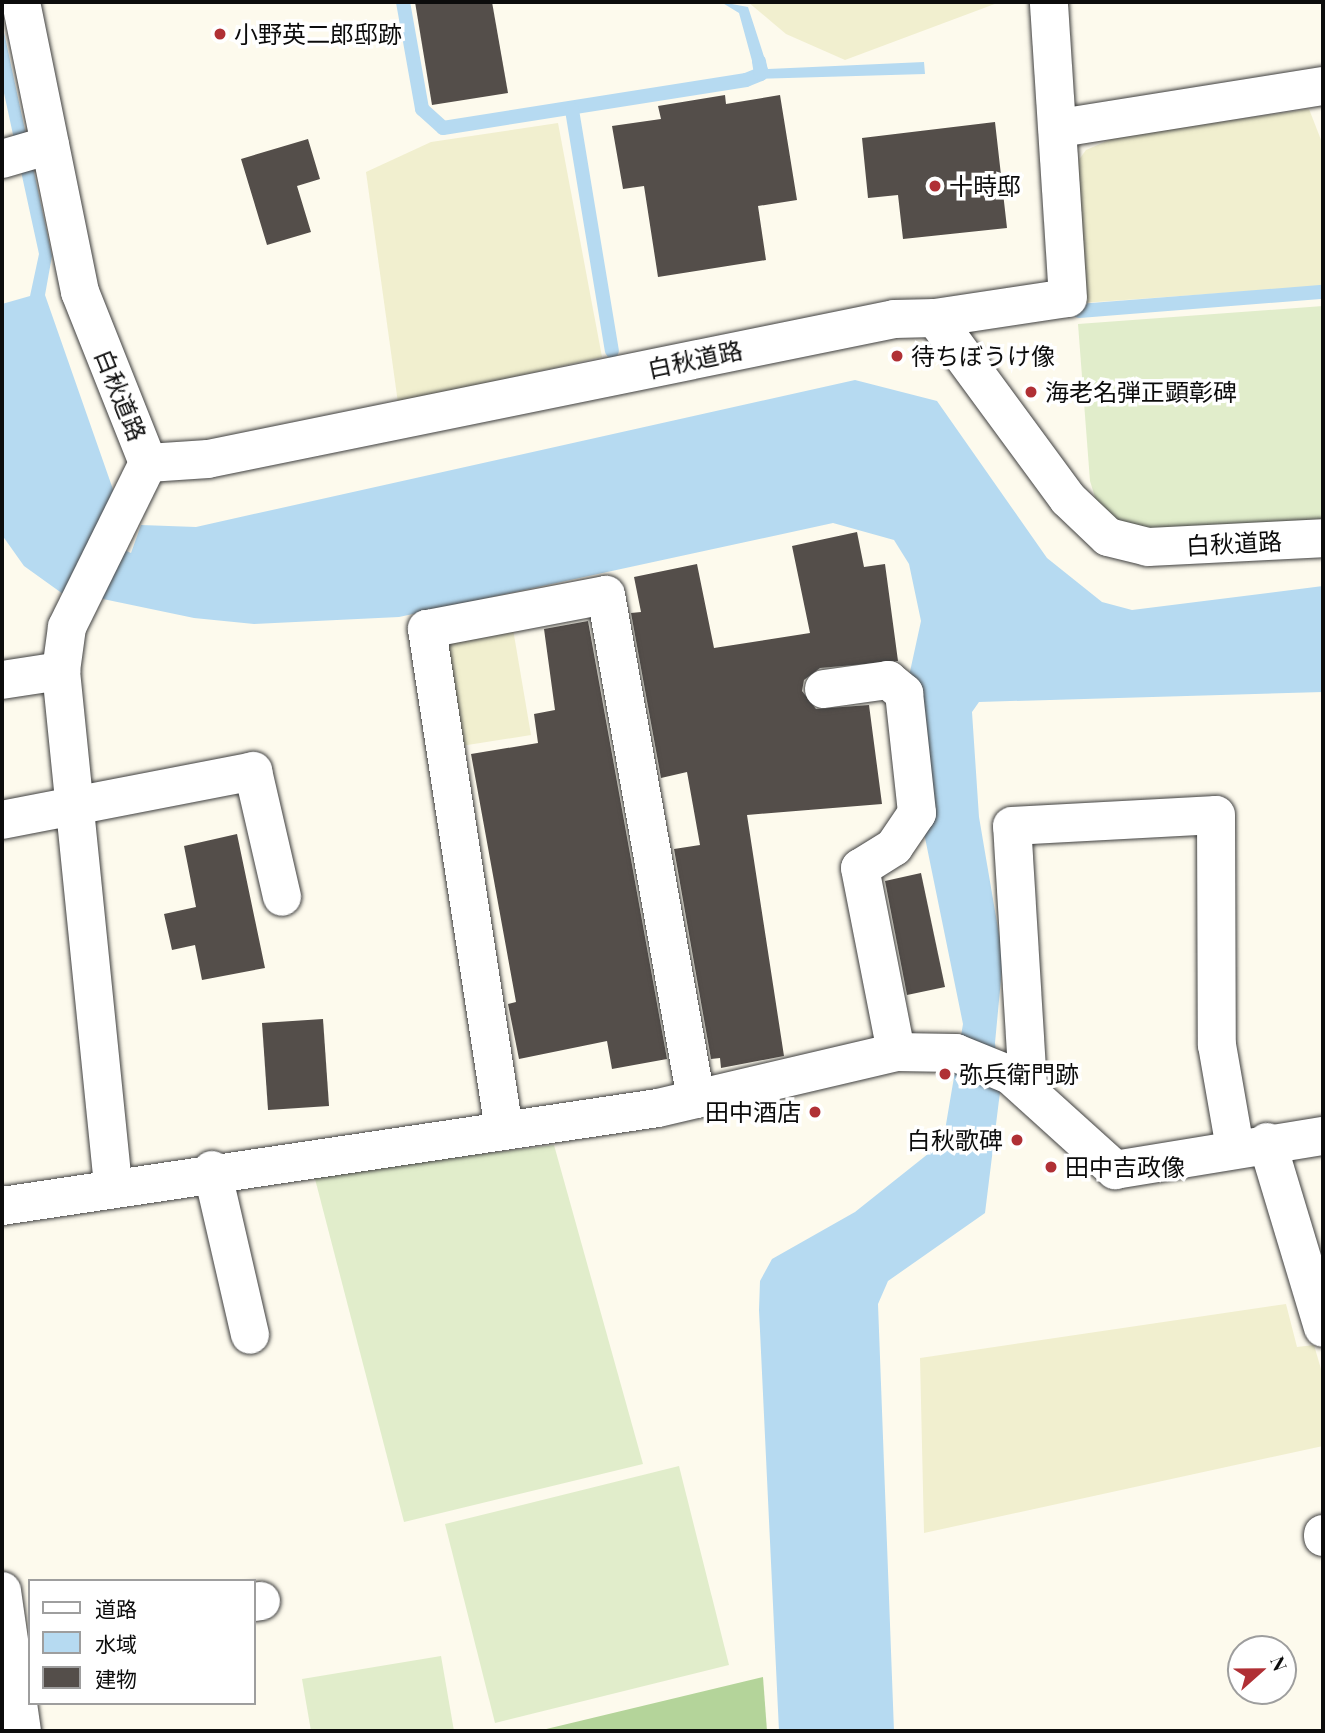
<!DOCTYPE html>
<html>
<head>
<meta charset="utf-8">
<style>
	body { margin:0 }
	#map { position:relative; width:1325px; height:1733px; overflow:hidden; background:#fdfaed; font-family:"Playfair Display","Noto Sans JP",serif }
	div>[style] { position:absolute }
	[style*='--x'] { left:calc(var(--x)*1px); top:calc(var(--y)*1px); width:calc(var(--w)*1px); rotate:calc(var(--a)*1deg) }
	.farmland>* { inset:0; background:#f1efcf }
	.forest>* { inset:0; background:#b4d49a }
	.pitch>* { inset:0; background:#e1edcb }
	.water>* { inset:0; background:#b6daf1 }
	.stream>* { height:14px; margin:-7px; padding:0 7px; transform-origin:7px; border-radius:7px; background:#b6daf1 }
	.building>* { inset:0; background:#544e4a }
	.roads { filter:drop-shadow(0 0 2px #3f3f3f) drop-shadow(0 0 2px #3f3f3f) }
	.minor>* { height:38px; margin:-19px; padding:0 19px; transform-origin:19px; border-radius:19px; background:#fff }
	.dots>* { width:19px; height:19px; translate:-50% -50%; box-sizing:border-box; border:4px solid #fff; border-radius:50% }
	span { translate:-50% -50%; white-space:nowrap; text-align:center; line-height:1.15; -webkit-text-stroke:7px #fff; paint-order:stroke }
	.poi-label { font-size:24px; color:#0c0c0c }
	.left { translate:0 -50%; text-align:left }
	.right { translate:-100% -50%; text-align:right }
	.street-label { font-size:24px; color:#0c0c0c }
	.frame { position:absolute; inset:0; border:4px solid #0c0c0c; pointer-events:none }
	.legend { position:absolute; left:28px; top:1579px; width:228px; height:126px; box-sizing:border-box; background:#fff; border:2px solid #9e9e9e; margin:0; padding:9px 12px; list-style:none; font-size:21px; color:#0c0c0c }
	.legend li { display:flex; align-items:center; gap:14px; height:35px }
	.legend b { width:35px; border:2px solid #9e9e9e }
	.north { position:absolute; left:1227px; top:1635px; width:70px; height:70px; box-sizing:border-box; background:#fff; border:2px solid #9e9e9e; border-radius:50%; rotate:69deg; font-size:19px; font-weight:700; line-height:28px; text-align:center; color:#0c0c0c }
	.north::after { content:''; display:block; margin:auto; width:24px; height:32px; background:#b03035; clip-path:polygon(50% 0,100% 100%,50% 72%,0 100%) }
</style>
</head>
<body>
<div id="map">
	<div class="farmland">
		<div style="clip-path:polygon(748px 2px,1000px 2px,845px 60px,786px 34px)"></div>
		<div style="clip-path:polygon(1309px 109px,1323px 145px,1323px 286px,1082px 303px,1078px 161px,1086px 150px,1116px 137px)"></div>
		<div style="clip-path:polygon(558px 123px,602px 357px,398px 403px,366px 172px,431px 142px)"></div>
		<div style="clip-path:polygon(513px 629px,531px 735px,455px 747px,440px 654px,458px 638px)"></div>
		<div style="clip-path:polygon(1286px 1304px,1297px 1347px,1314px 1345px,1323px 1376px,1323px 1446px,924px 1533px,920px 1358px)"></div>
	</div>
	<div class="forest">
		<div style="clip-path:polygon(763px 1677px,767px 1731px,538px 1731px)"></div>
	</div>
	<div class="pitch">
		<div style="clip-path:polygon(1323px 306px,1323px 527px,1147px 533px,1100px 513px,1090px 481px,1078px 324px)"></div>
		<div style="clip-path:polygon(554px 1145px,643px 1464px,404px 1522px,314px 1175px)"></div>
		<div style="clip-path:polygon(679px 1466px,729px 1665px,495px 1723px,445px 1524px)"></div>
		<div style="clip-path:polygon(441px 1656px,454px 1731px,311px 1731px,302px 1679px)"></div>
	</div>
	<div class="water">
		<div style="clip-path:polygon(721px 2px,748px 7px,768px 69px,924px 62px,925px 74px,757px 79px,739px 13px)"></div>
		<div style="clip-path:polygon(2px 23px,52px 256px,45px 295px,116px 498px,98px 538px,131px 553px,141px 525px,196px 527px,855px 380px,937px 401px,1047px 558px,1102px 602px,1132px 610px,1323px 586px,1323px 692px,979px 702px,972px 712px,979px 817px,1003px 958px,995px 1043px,1000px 1092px,985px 1213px,888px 1281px,878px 1304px,894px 1731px,779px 1731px,759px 1310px,760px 1281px,772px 1259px,855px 1212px,943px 1142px,963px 1024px,922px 823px,906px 690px,921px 621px,909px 564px,894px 540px,833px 523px,399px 617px,254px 624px,194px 618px,103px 599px,100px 593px,63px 594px,24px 566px,2px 535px,2px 304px,30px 296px,39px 254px,2px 84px)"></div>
	</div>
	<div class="stream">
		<div style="--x:403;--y:2;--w:109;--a:79.9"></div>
		<div style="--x:422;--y:109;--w:28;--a:42"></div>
		<div style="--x:443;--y:128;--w:307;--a:-9"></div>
		<div style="--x:746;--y:80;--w:16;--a:-22"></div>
		<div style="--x:761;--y:74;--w:13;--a:-99"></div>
		<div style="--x:572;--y:110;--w:244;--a:80.6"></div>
		<div style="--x:1079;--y:311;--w:245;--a:-4.5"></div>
	</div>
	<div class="building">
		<div style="clip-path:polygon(415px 2px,492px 2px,508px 93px,432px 105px)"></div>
		<div style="clip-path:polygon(725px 95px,726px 104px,780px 95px,797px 200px,758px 206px,766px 260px,658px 277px,644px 186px,623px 189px,612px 126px,661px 119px,658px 106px)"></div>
		<div style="clip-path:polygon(995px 122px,1007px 228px,903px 239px,898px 195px,868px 198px,862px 138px)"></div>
		<div style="clip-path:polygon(308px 139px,320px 179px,297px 186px,311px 232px,267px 245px,241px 159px)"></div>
		<div style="clip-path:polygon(857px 532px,864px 567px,885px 564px,898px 661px,820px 668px,804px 680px,802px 691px,816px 709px,869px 705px,882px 804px,747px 815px,784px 1056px,721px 1068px,720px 1058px,711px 1059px,674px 849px,700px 845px,687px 772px,661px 778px,631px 613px,641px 612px,634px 577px,697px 564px,714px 648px,810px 633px,792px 546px)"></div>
		<div style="clip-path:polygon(588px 621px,667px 1059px,612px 1069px,607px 1041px,519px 1059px,508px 1004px,516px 1002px,471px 754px,538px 743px,534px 714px,555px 710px,544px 629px)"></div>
		<div style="clip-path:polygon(237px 834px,265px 968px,202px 980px,195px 945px,172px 950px,164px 914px,196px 907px,184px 846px)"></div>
		<div style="clip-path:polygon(921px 873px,945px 987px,907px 995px,885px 881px)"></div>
		<div style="clip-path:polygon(323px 1019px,329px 1106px,268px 1110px,262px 1023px)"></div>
	</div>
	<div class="roads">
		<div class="minor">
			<div style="--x:21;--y:2;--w:296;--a:78.5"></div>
			<div style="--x:80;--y:292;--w:184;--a:68.3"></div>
			<div style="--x:148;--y:463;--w:60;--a:-3.8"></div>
			<div style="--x:208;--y:459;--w:700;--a:-11.53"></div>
			<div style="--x:894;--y:319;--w:41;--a:-1.4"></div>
			<div style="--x:935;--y:318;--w:225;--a:53.7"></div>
			<div style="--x:1068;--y:499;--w:55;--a:43.5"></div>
			<div style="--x:1108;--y:537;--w:41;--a:14"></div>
			<div style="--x:1148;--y:547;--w:175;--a:-2.9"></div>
			<div style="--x:1060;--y:128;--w:266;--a:-9.1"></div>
			<div style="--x:2;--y:159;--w:50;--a:-16.3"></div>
			<div style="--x:935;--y:318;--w:134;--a:-8.6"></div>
			<div style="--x:1068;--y:298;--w:297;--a:-93.7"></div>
			<div style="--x:2;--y:680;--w:60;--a:-8.7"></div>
			<div style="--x:824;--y:689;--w:65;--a:-8"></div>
			<div style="--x:888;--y:680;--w:21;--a:39"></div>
			<div style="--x:904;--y:693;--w:121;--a:83.8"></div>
			<div style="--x:917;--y:813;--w:41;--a:124.1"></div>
			<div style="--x:894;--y:847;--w:40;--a:148"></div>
			<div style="--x:860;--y:868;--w:187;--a:78.9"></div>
			<div style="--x:2;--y:820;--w:256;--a:-11"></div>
			<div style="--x:253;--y:771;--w:129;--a:77"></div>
			<div style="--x:1028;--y:1086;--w:260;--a:-93.5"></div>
			<div style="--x:1012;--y:826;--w:204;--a:-3.1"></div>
			<div style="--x:1216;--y:815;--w:230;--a:89.8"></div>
			<div style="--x:1217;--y:1045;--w:105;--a:80.1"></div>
			<div style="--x:504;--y:1130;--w:507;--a:-98.74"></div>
			<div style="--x:427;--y:629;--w:182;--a:-10.8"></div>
			<div style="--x:606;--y:595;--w:512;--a:79.88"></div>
			<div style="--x:1267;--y:1142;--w:194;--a:73.2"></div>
			<div style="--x:212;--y:1170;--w:169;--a:77"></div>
			<div style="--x:113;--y:1185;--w:517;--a:-95.78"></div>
			<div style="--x:61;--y:671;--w:44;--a:-82.2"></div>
			<div style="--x:67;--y:627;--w:183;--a:-63.7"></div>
			<div style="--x:2;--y:1206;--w:663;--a:-8.5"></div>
			<div style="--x:658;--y:1108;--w:244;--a:-13.2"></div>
			<div style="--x:896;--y:1052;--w:60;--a:1"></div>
			<div style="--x:956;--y:1053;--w:58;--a:22.2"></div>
			<div style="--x:1010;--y:1075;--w:142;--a:42.1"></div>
			<div style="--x:1115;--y:1170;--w:211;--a:-9.3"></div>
			<div style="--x:1323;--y:1534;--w:3;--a:90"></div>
			<div style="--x:2;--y:1591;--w:141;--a:81.9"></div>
			<div style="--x:254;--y:1602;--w:7;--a:-8"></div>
		</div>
	</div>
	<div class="dots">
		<div style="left:220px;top:34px;background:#b03035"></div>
		<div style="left:935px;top:186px;background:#b03035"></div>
		<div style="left:897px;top:356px;background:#b03035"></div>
		<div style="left:1031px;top:392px;background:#b03035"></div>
		<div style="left:945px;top:1074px;background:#b03035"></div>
		<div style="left:815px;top:1112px;background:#b03035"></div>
		<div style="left:1017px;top:1140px;background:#b03035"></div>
		<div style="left:1051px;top:1167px;background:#b03035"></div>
	</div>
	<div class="poi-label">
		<span class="left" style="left:234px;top:34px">小野英二郎邸跡</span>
		<span class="left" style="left:949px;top:186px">十時邸</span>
		<span class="left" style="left:911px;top:356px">待ちぼうけ像</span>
		<span class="left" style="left:1045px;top:392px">海老名弾正顕彰碑</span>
		<span class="left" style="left:959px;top:1074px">弥兵衛門跡</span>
		<span class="right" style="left:801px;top:1112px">田中酒店</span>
		<span class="right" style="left:1003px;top:1140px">白秋歌碑</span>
		<span class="left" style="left:1065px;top:1167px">田中吉政像</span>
	</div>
	<div class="street-label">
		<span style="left:695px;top:359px;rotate:-12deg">白秋道路</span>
		<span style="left:121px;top:395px;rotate:68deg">白秋道路</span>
		<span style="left:1234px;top:543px;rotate:-3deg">白秋道路</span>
	</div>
	<div class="frame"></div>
	<ul class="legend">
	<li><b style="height:9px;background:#fff"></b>道路</li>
	<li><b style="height:19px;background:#b6daf1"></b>水域</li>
	<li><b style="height:19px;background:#544e4a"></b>建物</li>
	</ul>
	<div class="north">N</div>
</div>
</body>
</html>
